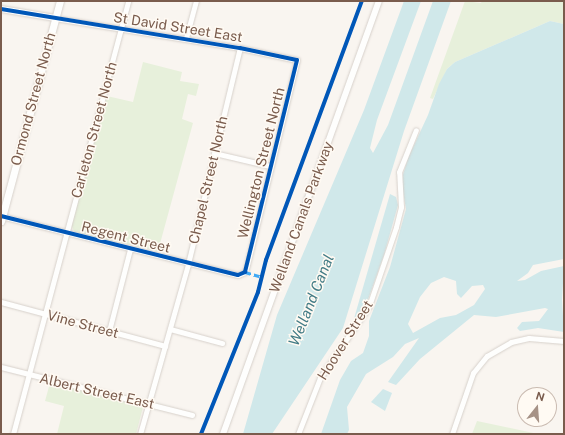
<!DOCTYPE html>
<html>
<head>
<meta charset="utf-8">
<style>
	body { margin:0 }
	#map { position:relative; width:565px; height:435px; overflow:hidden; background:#f9f5f0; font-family:"Public Sans",sans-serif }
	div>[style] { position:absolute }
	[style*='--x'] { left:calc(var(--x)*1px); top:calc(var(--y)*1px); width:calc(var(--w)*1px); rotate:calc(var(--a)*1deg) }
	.green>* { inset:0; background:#e7f0db }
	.water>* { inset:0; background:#d0e8ea }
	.roads { filter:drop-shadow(0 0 1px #d7d1cb) drop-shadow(0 0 1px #d7d1cb) }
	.minor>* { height:5px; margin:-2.5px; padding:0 2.5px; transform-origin:2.5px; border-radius:2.5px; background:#fefefd }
	.tertiary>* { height:6px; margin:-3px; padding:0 3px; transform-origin:3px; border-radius:3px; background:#fefefd }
	.secondary>* { height:7px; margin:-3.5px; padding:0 3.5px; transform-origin:3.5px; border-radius:3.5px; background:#fefefd }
	.quiet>* { height:3px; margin-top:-1.5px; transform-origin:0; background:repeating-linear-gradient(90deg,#3fa9f5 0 6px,transparent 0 9px) }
	.cycleway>* { height:4px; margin:-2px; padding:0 2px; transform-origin:2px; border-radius:2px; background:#0057b8 }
	span { translate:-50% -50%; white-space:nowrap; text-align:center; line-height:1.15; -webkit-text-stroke:3px #fffaf3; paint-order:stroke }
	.street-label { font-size:14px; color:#7a5c4d }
	.water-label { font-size:15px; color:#437c86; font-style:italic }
	.frame { position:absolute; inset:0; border:2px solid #7a5c4d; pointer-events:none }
	.north { position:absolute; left:517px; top:387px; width:40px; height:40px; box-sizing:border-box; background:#fffaf3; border:1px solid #cabbb1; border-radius:50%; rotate:17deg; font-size:11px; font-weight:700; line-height:16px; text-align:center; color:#7a5c4d }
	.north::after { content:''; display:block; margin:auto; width:14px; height:18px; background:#a69286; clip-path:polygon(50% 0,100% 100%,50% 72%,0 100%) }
</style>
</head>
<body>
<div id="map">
	<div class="green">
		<div style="clip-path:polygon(465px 1px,481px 3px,482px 1px,564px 1px,564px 24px,550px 21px,455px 62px,447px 69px,433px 99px,430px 98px)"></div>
		<div style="clip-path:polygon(143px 62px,182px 72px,180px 81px,199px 84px,196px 96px,188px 94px,182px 119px,193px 123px,158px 251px,75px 233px,71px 225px,107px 96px,133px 102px)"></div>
		<div style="clip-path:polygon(50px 383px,143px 407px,136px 434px,57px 434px,64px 406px,45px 401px)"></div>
		<div style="clip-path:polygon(477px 421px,538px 434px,472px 434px)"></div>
	</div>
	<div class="water">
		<div style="clip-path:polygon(404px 1px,421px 1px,377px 120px,370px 148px,373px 153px,388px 125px,433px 1px,451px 1px,404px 131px,343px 328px,272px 434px,243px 434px,277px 315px,364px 110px)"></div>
		<div style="clip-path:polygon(evenodd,550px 21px,564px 24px,564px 259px,533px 265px,528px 273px,517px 281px,525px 280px,541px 271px,564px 266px,562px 300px,564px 332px,538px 328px,520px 331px,517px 328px,522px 322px,539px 321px,548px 309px,545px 308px,496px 317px,474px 315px,420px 359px,396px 385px,388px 382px,419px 338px,405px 344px,393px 357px,366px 374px,347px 407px,349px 430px,347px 434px,321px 434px,340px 380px,351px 361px,363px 353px,369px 336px,369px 321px,390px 267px,406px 209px,401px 181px,408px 158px,428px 115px,439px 84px,447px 69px,455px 62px,550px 21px,444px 277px,456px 281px,457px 294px,461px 298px,472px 286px,483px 285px,485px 289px,474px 305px,456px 315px,440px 318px,413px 333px,408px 324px,420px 297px,431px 283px,444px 277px)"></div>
		<div style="clip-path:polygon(390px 194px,396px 197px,398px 205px,384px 255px,365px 308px,353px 322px)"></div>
		<div style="clip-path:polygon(383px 389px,392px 393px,385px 411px,371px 402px)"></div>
	</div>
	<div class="roads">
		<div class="minor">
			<div style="--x:186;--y:38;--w:38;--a:-75"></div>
			<div style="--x:214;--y:153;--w:57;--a:13.1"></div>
			<div style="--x:1;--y:216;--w:244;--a:14"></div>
			<div style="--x:238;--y:275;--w:8;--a:-23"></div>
			<div style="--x:245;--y:272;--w:7;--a:-74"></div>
			<div style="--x:247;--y:265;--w:211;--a:-76.3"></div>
			<div style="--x:297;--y:60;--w:58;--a:-168.1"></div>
			<div style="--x:240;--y:48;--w:187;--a:-170.8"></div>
			<div style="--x:1;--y:302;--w:170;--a:15"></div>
			<div style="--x:170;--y:329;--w:54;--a:15.1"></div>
			<div style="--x:109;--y:331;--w:85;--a:-75.6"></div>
			<div style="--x:1;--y:367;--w:197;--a:14.1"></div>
			<div style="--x:13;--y:434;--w:448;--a:-75.1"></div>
			<div style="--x:140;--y:434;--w:177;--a:-74.2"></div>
			<div style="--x:188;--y:264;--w:222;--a:-76.5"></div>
			<div style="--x:298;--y:434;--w:60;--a:-68.6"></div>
			<div style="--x:320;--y:378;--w:87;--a:-55.8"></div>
			<div style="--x:369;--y:306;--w:83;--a:-71.1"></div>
			<div style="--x:396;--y:227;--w:21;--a:-76"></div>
			<div style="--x:401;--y:207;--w:35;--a:-93"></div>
			<div style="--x:399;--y:172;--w:45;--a:-68"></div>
			<div style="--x:452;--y:434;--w:65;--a:-71"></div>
			<div style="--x:473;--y:373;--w:22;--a:-51"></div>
			<div style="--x:487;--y:356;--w:28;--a:-30"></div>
			<div style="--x:511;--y:342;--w:18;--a:-13"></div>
			<div style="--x:529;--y:338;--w:35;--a:5"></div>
		</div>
		<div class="tertiary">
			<div style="--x:1;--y:9;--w:55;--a:9.5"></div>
			<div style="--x:223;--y:434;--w:460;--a:-70.2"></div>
		</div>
		<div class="secondary">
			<div style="--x:1;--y:221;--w:228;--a:-75"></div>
		</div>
	</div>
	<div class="quiet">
		<div style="--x:245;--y:272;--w:18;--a:16"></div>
	</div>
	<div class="cycleway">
		<div style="--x:1;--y:9;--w:242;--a:9.3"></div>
		<div style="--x:240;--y:48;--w:58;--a:11.9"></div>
		<div style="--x:297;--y:60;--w:218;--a:103.8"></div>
		<div style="--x:1;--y:216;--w:244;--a:14"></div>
		<div style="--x:238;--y:275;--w:8;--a:-23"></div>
		<div style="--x:201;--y:434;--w:153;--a:-68.1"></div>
		<div style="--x:258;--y:292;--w:33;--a:-76"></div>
		<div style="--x:266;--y:260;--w:276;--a:-69.7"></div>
	</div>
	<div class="street-label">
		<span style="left:178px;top:27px;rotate:9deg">St David Street East</span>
		<span style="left:33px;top:99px;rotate:-75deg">Ormond Street North</span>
		<span style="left:94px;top:130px;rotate:-75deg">Carleton Street North</span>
		<span style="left:261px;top:163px;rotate:-76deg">Wellington Street North</span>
		<span style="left:208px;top:180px;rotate:-77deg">Chapel Street North</span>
		<span style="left:301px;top:217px;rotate:-70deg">Welland Canals Parkway</span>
		<span style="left:126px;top:237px;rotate:14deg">Regent Street</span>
		<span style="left:83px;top:324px;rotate:15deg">Vine Street</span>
		<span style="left:345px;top:340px;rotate:-58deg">Hoover Street</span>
		<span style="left:97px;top:391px;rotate:13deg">Albert Street East</span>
	</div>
	<div class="water-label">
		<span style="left:311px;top:300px;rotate:-68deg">Welland Canal</span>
	</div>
	<div class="frame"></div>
	<div class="north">N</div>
</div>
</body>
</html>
